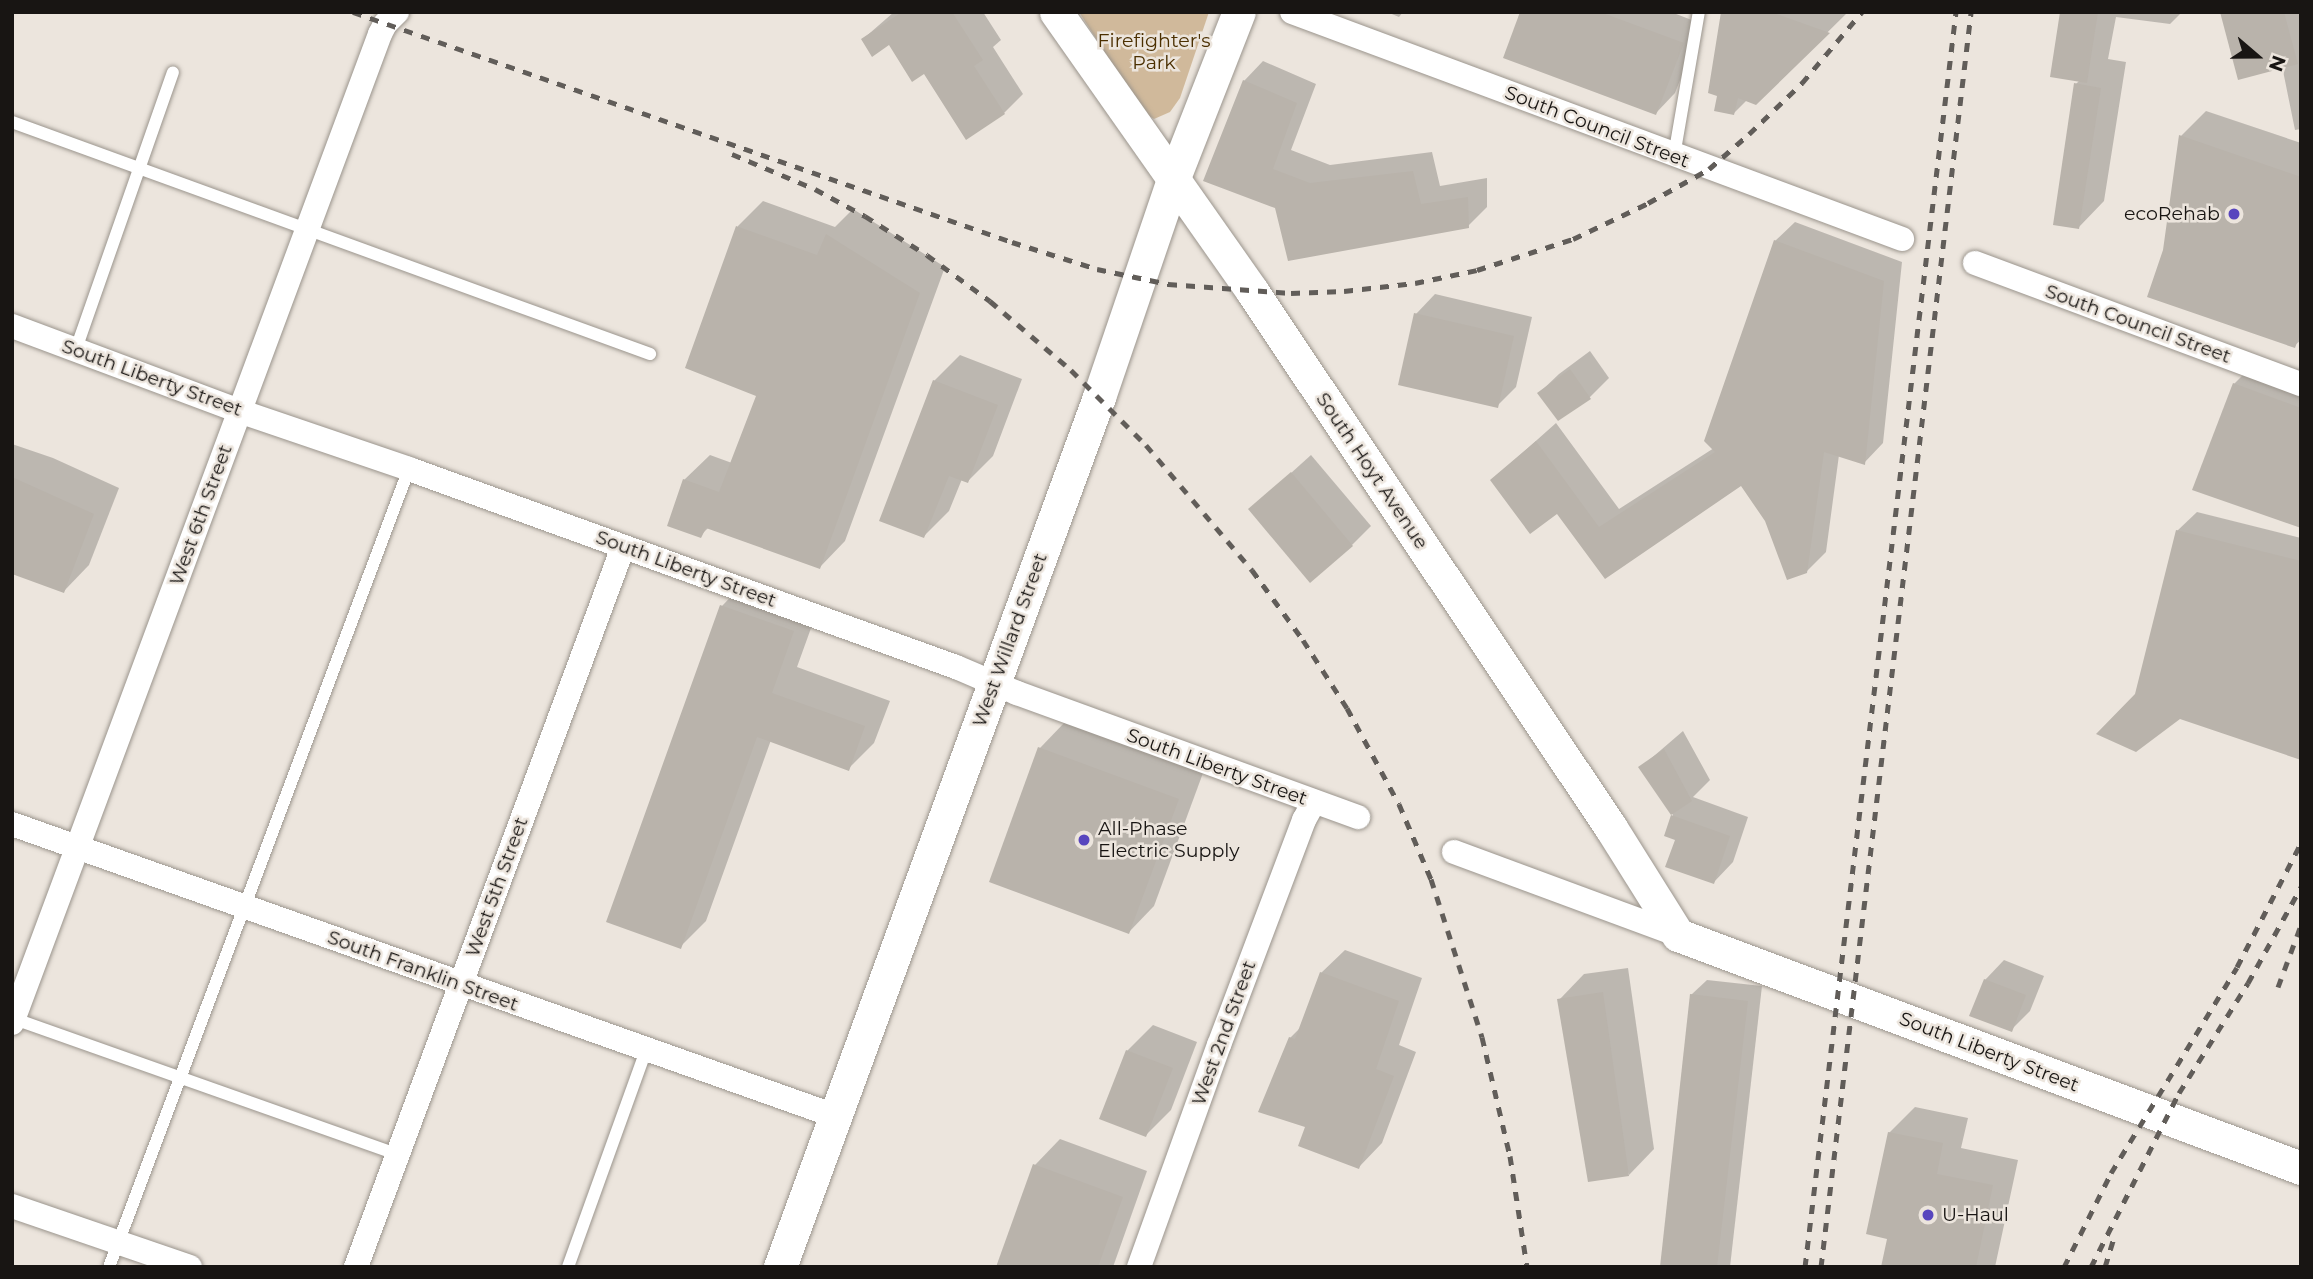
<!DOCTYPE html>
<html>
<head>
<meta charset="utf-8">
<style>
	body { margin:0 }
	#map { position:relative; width:2313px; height:1279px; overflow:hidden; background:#ece5dd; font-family:Montserrat,sans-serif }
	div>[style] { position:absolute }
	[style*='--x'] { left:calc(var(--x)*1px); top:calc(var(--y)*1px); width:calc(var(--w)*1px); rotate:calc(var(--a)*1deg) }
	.green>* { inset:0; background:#d0b99b }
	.shadow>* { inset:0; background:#0003 }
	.building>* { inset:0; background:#b9b3ab }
	.roads { filter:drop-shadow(0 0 2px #9b958d) drop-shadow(0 0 2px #9b958d) }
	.lane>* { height:12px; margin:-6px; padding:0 6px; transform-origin:6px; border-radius:6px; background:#fff }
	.street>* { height:24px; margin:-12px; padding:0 12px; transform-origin:12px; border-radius:12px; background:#fff }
	.secondary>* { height:33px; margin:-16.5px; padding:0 16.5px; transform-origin:16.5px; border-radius:16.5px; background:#fff }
	.rail>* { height:5px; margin-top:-2.5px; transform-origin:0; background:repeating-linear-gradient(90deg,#615d59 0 9px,transparent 0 18px) }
	.dots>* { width:19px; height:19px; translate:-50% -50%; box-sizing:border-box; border:4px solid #ece5dd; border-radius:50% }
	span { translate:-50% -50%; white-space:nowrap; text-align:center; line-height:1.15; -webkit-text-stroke:5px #ece5dd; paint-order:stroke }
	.park-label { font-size:19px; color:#4b2f00 }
	.street-label { font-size:19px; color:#181513 }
	.poi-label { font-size:19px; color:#181513 }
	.right { translate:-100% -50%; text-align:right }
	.left { translate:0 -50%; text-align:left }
	.frame { position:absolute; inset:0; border:14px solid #181513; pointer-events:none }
	.north { position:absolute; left:2222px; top:21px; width:70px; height:70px; -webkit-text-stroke:5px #ece5dd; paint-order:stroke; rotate:110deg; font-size:19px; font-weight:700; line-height:28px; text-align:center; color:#181513 }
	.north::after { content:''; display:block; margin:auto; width:24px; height:32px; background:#181513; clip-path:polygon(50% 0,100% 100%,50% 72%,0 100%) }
</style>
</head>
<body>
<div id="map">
	<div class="green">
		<div style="clip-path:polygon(1079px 12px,1209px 12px,1180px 98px,1170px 112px,1154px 119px,1143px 112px)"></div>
	</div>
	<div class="shadow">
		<div style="clip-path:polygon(894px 12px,983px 12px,1001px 40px,993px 47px,1023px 94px,1004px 113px,924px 72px,890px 43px,863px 39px)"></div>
		<div style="clip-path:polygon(1387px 12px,1403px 12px,1399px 17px)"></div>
		<div style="clip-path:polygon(1522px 12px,1671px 12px,1702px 24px,1675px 93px,1656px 113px)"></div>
		<div style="clip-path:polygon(1722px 12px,1844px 12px,1847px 13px,1756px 103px,1747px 100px,1734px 113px)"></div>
		<div style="clip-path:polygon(2062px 12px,2182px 12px,2170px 24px,2116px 17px,2108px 59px,2126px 62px,2104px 201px,2079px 227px,2076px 84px,2080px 80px)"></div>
		<div style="clip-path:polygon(2222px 12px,2301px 12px,2301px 129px,2295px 130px,2282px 66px)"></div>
		<div style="clip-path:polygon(1263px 61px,1316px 84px,1291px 150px,1330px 165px,1432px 152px,1440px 186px,1487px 178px,1487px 207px,1468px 226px,1289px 259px,1244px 81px)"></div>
		<div style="clip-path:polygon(2206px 111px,2301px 143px,2301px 340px,2294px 346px,2164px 251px,2181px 136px)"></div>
		<div style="clip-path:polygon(763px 201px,835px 227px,853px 209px,945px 267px,845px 541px,820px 567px,709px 527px,700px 536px,684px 480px,710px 455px,732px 463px,758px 395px,687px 367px,738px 226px)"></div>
		<div style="clip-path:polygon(1795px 222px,1902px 262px,1883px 443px,1864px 463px,1839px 455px,1826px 552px,1806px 572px,1742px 483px,1605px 577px,1557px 511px,1492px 480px,1556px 423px,1619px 509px,1714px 448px,1775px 241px)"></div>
		<div style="clip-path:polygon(1435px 294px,1532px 317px,1516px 387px,1497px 406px,1416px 314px)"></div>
		<div style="clip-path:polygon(1590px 351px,1609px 378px,1590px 397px,1558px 419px,1539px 393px,1559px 374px)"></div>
		<div style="clip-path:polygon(960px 355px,1022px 379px,993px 456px,968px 481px,962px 479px,949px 511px,924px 536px,881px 520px,934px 381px)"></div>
		<div style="clip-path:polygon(2254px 364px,2301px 382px,2301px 526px,2234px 384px)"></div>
		<div style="clip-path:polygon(12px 444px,53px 458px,119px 488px,89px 565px,64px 591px,12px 573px)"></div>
		<div style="clip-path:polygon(1311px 455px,1371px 526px,1352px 545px,1251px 509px)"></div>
		<div style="clip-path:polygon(2197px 512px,2301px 538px,2301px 758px,2136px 695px,2177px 531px)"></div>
		<div style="clip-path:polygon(747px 580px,819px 606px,797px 667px,890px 701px,874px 743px,849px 768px,771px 740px,706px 921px,680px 947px,722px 606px)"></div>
		<div style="clip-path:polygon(1065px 722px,1203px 773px,1154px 906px,1129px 932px,1040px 748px)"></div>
		<div style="clip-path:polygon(1683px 731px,1710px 780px,1693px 797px,1748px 817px,1733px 862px,1714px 882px,1677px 839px,1666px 835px,1673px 815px,1640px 768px)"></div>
		<div style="clip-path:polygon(1345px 950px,1422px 978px,1399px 1045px,1416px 1052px,1382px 1143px,1359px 1167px,1308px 1126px,1290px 1038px,1302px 1026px,1321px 973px)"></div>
		<div style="clip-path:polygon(2004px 960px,2044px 976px,2030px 1011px,2011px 1030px,1985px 980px)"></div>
		<div style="clip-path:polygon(1628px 968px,1654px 1149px,1629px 1175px,1559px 1000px,1584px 974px)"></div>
		<div style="clip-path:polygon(1707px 980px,1762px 986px,1730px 1267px,1662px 1267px,1691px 995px)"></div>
		<div style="clip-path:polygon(1153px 1025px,1197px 1042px,1171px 1110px,1146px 1135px,1127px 1051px)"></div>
		<div style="clip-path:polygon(1915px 1107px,1968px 1118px,1961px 1148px,2018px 1160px,1995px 1267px,1883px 1267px,1889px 1237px,1889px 1133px)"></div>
		<div style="clip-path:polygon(1060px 1139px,1147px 1171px,1113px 1267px,998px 1267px,1035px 1165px)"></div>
	</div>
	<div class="building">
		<div style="clip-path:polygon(902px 12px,952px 12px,983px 60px,974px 66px,1005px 114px,966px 140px,924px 74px,912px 82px,889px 45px,872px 57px,861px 39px)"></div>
		<div style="clip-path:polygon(1520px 12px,1600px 12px,1684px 43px,1656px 115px,1503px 58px)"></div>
		<div style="clip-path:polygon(1721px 12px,1771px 12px,1830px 33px,1756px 105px,1738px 98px,1734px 115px,1714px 111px,1717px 96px,1708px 93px)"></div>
		<div style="clip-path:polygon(2060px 12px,2098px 12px,2087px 83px,2050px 77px)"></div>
		<div style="clip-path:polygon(2220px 12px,2284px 12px,2298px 64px,2238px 80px)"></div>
		<div style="clip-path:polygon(1243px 80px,1297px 103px,1273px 169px,1310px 183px,1413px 171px,1421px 204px,1468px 197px,1469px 228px,1288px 261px,1275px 208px,1203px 181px)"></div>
		<div style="clip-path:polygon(2074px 83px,2101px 88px,2079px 229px,2053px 225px)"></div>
		<div style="clip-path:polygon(2179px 135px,2301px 177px,2301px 331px,2295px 348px,2147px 297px,2163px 250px)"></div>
		<div style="clip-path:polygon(736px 226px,817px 255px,826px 234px,920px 293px,820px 569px,706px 528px,701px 538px,667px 526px,683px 479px,719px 492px,756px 396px,685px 368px)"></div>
		<div style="clip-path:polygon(1774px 240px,1884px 281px,1865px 465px,1824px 452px,1807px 573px,1787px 580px,1765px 521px,1741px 486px,1605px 579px,1557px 514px,1530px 534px,1490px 480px,1536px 441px,1599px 527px,1715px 452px,1704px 441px)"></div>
		<div style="clip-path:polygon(1414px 313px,1514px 336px,1498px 408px,1398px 385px)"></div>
		<div style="clip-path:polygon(1570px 369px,1591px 399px,1558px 421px,1537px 393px)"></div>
		<div style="clip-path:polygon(933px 380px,998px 405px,968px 483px,949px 476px,924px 538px,879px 521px)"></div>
		<div style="clip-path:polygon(2233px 383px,2301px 408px,2301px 528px,2192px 490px)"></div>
		<div style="clip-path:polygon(1291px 472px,1353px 546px,1310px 583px,1248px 509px)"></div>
		<div style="clip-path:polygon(12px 477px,94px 514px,64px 593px,12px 574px)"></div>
		<div style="clip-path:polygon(2176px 530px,2301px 561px,2301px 760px,2180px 719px,2136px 752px,2096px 734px,2135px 694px)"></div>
		<div style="clip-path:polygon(720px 605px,794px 631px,772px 693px,865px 726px,849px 771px,757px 737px,681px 949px,606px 922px)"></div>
		<div style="clip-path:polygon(1038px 747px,1179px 799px,1129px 934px,989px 882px)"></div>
		<div style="clip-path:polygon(1664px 749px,1692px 801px,1671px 815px,1638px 767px)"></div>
		<div style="clip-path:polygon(1671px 815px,1730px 836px,1714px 884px,1665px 867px,1675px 840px,1664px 836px)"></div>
		<div style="clip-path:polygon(1320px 972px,1399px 1001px,1376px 1069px,1394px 1076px,1359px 1169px,1298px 1146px,1305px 1127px,1258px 1112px,1289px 1037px,1295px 1039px)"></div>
		<div style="clip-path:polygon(1984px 979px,2026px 995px,2012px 1032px,1969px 1016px)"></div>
		<div style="clip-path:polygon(1603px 992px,1629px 1176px,1588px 1182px,1557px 999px)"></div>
		<div style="clip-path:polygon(1690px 994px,1748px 1001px,1717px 1267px,1660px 1267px)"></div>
		<div style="clip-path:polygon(1126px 1050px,1173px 1068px,1146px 1137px,1099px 1119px)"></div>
		<div style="clip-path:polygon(1888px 1132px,1943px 1143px,1937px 1174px,1993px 1185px,1976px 1267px,1881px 1267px,1887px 1239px,1866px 1234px)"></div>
		<div style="clip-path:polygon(1033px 1164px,1123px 1197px,1098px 1267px,996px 1267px)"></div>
	</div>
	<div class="roads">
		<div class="lane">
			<div style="--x:12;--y:122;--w:679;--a:19.98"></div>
			<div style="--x:1674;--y:156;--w:146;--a:-80.2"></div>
			<div style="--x:76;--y:349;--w:293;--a:-70.7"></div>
			<div style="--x:12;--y:1018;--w:408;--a:19.5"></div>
			<div style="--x:109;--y:1267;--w:853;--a:-69.4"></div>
			<div style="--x:568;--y:1267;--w:231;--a:-70.2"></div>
		</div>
		<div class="street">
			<div style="--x:1292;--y:12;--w:651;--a:20.41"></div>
			<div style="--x:1975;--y:263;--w:348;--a:20.4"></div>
			<div style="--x:12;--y:326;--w:242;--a:20.5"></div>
			<div style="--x:239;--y:411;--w:180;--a:18.8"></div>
			<div style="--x:409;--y:469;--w:582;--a:19.9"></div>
			<div style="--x:956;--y:667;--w:66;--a:23.1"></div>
			<div style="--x:1017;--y:693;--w:363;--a:20"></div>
			<div style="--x:12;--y:824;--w:873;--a:19.53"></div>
			<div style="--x:1454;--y:852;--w:239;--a:20.3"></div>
			<div style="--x:12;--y:1023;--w:1055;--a:-69.59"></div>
			<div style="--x:380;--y:34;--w:11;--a:-63"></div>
			<div style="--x:385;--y:24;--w:17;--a:-45"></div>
			<div style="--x:12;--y:1206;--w:188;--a:18.9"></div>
			<div style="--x:356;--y:1267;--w:768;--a:-69.65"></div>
			<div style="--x:1139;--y:1267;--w:236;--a:-70.2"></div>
			<div style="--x:1219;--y:1045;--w:241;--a:-69.3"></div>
			<div style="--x:1304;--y:820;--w:21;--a:-61"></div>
		</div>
		<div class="secondary">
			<div style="--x:1056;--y:12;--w:341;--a:54.9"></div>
			<div style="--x:1252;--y:291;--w:646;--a:56.24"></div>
			<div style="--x:1611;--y:828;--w:126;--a:57.9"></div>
			<div style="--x:1678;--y:935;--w:665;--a:20.51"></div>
			<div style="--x:780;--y:1267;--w:927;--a:-69.86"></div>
			<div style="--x:1099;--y:397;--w:229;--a:-71.2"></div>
			<div style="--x:1173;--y:180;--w:180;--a:-68.6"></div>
		</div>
	</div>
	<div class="rail">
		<div style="--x:353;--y:12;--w:698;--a:19.24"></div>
		<div style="--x:1012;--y:242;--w:89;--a:17.6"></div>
		<div style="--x:1097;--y:269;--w:73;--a:11.9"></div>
		<div style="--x:1168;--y:284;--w:123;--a:4.2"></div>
		<div style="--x:1291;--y:293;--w:53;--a:-2.2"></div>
		<div style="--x:1344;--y:291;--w:71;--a:-6.4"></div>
		<div style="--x:1415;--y:283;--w:63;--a:-11.8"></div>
		<div style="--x:1477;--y:270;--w:101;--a:-17.9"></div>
		<div style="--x:1573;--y:239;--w:83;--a:-25.6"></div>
		<div style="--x:1648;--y:203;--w:70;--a:-29.1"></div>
		<div style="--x:1709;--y:169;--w:53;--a:-41.2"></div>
		<div style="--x:1749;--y:134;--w:74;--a:-43.9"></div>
		<div style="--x:1802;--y:83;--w:93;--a:-49.8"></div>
		<div style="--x:732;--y:154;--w:90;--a:22.9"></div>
		<div style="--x:815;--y:189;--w:57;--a:28.4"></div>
		<div style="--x:865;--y:216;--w:73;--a:32.2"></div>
		<div style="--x:927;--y:255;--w:78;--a:36.1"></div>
		<div style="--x:990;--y:301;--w:106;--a:40.4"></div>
		<div style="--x:1071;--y:370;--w:106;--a:45"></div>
		<div style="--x:1146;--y:445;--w:164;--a:49.7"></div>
		<div style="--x:1252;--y:570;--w:87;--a:53.9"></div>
		<div style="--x:1303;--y:640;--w:81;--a:57.1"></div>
		<div style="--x:1347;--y:708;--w:109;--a:61.6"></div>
		<div style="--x:1399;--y:804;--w:82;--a:66.9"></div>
		<div style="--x:1431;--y:879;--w:166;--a:72.1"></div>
		<div style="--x:1482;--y:1037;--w:122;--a:76.8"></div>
		<div style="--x:1510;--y:1156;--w:112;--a:81.3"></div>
		<div style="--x:2278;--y:987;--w:66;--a:-69.6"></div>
		<div style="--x:1805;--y:1267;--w:1264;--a:-83.14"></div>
		<div style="--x:1821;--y:1267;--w:1264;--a:-83.18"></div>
		<div style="--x:2064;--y:1267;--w:105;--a:-63.4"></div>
		<div style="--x:2111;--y:1173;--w:241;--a:-58.5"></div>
		<div style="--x:2237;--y:967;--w:140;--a:-62.7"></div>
		<div style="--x:2091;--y:1267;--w:195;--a:-63.2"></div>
		<div style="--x:2179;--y:1093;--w:130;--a:-57.9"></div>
		<div style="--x:2248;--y:983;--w:110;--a:-61.1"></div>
		<div style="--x:2105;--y:1267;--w:31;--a:-73"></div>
	</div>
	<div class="dots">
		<div style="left:2234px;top:214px;background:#5846be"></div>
		<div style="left:1084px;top:840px;background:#5846be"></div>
		<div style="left:1928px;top:1215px;background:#5846be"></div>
	</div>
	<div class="park-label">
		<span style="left:1154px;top:52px">Firefighter's<br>Park</span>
	</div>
	<div class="street-label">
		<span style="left:1597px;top:127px;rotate:21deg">South Council Street</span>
		<span style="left:2138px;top:324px;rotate:20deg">South Council Street</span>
		<span style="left:152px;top:378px;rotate:20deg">South Liberty Street</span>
		<span style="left:1372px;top:471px;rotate:56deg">South Hoyt Avenue</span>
		<span style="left:201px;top:515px;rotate:-70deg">West 6th Street</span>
		<span style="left:686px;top:569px;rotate:20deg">South Liberty Street</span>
		<span style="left:1010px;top:640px;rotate:-70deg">West Willard Street</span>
		<span style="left:1217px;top:767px;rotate:20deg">South Liberty Street</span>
		<span style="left:497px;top:887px;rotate:-70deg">West 5th Street</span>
		<span style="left:423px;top:971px;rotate:20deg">South Franklin Street</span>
		<span style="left:1224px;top:1033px;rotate:-70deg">West 2nd Street</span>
		<span style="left:1989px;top:1052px;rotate:21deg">South Liberty Street</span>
	</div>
	<div class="poi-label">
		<span class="right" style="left:2220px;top:214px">ecoRehab</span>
		<span class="left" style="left:1098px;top:840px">All-Phase<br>Electric Supply</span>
		<span class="left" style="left:1942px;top:1215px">U-Haul</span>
	</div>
	<div class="frame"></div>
	<div class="north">N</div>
</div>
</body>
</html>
